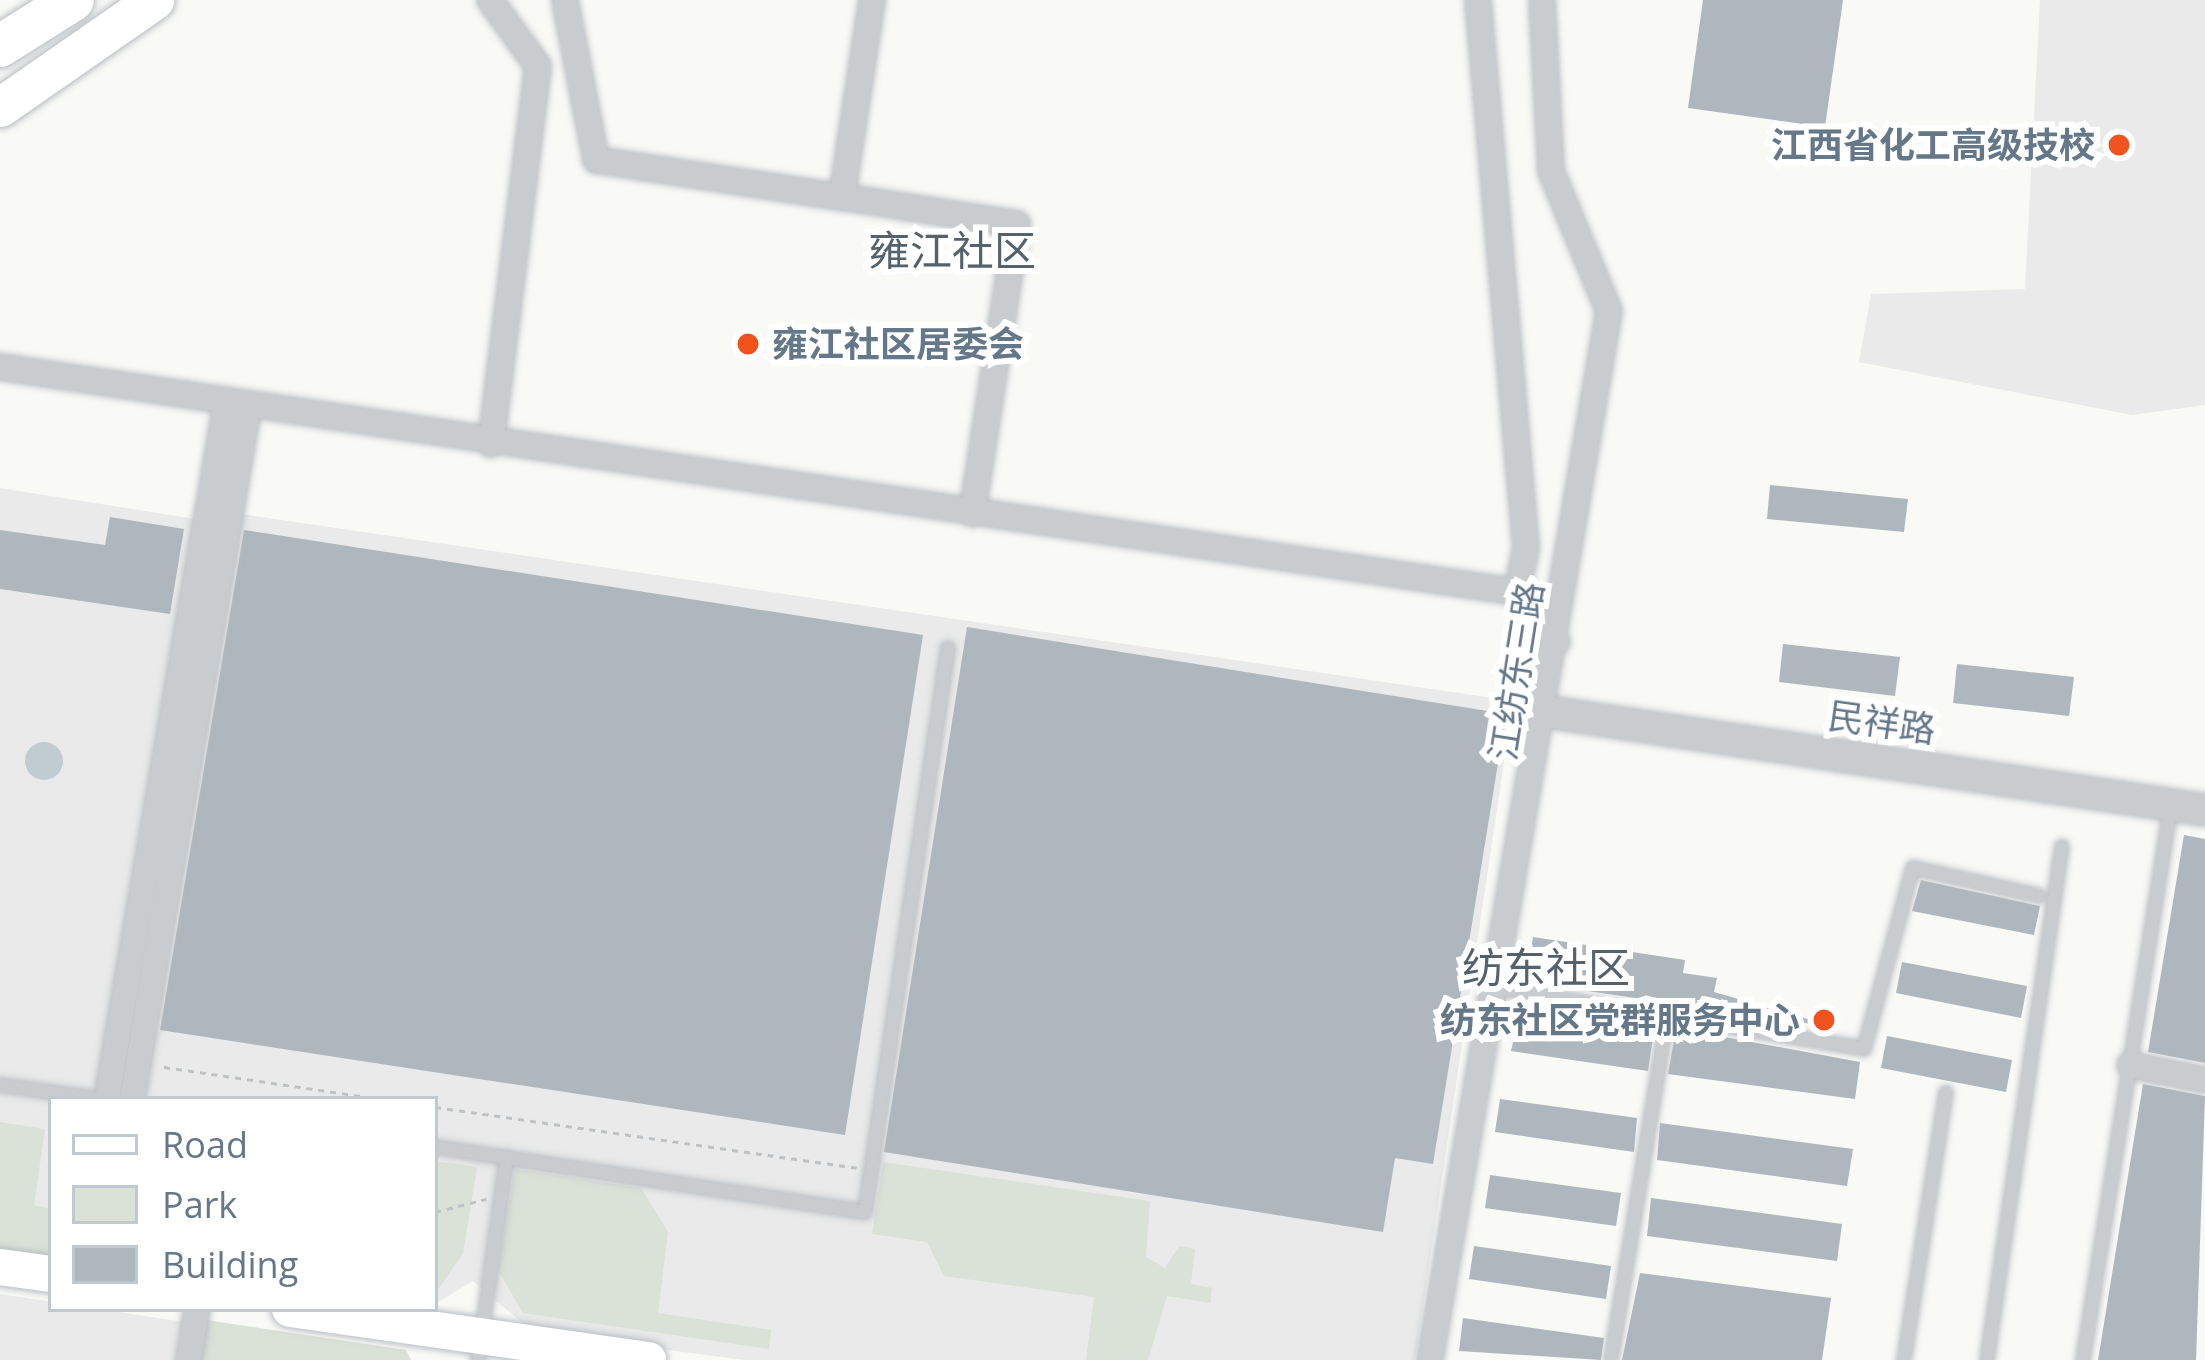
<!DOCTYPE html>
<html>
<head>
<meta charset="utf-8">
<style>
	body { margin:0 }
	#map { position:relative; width:2205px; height:1360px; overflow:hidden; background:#f9f9f6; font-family:"Open Sans","Noto Sans SC",sans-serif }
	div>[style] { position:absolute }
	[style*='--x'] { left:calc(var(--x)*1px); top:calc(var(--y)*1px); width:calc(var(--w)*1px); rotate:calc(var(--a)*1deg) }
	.built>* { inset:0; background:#e9eae9 }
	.green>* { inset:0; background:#dae1d6 }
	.water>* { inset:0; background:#c1ccd1 }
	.round { border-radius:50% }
	.building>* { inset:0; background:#aeb7bd }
	.path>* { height:3px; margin-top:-1.5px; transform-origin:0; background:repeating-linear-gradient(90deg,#bfc2c4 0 6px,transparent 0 12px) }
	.roads { filter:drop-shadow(0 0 3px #babfc4) drop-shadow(0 0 3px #babfc4) }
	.service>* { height:12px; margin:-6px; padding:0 6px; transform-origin:6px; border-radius:6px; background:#c8cccf }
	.minor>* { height:24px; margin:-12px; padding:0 12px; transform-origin:12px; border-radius:12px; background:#c8cccf }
	.tertiary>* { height:30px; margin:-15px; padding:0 15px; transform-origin:15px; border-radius:15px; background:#c8cccf }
	.secondary>* { height:36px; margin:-18px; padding:0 18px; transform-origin:18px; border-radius:18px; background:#fff }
	.primary>* { height:39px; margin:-19.5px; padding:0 19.5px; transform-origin:19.5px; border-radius:19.5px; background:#fff }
	.trunk>* { height:42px; margin:-21px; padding:0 21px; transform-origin:21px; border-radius:21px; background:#fff }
	.dots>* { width:33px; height:33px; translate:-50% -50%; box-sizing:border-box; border:6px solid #fff; border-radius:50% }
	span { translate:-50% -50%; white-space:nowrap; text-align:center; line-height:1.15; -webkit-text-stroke:12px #fff; paint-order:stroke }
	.poi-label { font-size:36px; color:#657889; font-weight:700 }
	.right { translate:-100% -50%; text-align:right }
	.left { translate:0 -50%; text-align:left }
	.street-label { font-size:36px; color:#657889 }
	.quarter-label { font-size:42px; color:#54626d }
	.legend { position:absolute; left:48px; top:1096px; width:390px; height:216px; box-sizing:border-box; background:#fff; border:3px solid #c1c9d0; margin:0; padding:15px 21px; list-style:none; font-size:36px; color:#657889 }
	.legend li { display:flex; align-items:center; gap:24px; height:60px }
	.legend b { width:60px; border:3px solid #c1c9d0 }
</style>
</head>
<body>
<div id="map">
	<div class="built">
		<div style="clip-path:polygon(2040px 0,2205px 0,2205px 405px,2132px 415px,1859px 362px,1871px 294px,2025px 289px)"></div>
		<div style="clip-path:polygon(0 488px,195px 519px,96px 1099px,51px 1099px,51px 1263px,0 1254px)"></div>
		<div style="clip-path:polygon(220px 511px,1513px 701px,1415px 1360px,744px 1360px,533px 1332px,473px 1281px,435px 1304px,435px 1099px,119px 1099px)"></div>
		<div style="clip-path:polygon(0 1294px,184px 1322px,179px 1360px,0 1360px)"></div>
	</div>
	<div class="green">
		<div style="clip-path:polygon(0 1122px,45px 1129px,34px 1205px,51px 1209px,51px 1259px,0 1262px)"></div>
		<div style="clip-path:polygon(435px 1161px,477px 1167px,463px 1253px,435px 1294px)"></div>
		<div style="clip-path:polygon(883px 1162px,1150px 1201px,1146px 1257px,1165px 1268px,1179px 1246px,1195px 1249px,1191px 1284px,1212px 1288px,1210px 1303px,1167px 1296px,1148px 1360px,1086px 1360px,1094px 1297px,944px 1276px,927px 1242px,872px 1234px)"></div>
		<div style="clip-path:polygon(515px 1169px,641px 1188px,668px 1232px,658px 1313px,771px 1330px,769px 1349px,523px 1313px,498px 1270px)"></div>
		<div style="clip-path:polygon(199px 1319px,406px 1350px,411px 1360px,193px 1360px)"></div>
	</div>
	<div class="water">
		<div class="round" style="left:25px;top:742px;width:38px;height:38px"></div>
	</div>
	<div class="building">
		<div style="clip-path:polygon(1703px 0,1843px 0,1825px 127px,1688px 108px)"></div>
		<div style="clip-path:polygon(1770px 485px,1908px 499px,1904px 532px,1767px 519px)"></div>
		<div style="clip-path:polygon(110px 517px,184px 529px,170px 614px,0 589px,0 530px,105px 545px)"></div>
		<div style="clip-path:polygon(244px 530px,923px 635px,845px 1135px,160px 1030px)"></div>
		<div style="clip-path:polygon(967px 627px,1506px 714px,1433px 1164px,1395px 1158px,1383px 1232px,884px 1152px)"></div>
		<div style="clip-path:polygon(1783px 644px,1900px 657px,1895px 696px,1779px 682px)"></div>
		<div style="clip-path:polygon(1957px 664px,2074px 677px,2069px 716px,1953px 703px)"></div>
		<div style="clip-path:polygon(2184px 835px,2205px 839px,2205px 1063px,2148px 1052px)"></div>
		<div style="clip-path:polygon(1921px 880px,2040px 906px,2034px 935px,1912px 911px)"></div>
		<div style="clip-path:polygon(1533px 937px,1685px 960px,1683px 973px,1717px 978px,1714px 992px,1839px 1028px,1526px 982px)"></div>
		<div style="clip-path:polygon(1902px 962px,2027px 986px,2021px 1018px,1896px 993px)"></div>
		<div style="clip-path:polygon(1522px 1003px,1655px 1025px,1648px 1071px,1511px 1051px)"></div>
		<div style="clip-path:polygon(1676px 1028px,1860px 1062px,1855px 1099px,1668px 1074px)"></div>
		<div style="clip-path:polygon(1887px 1036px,2012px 1060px,2006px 1092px,1881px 1068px)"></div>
		<div style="clip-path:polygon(2143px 1084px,2205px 1096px,2196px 1360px,2098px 1360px)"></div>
		<div style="clip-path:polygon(1500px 1099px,1637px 1118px,1634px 1152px,1495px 1132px)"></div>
		<div style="clip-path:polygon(1660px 1123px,1853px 1149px,1847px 1186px,1657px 1160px)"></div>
		<div style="clip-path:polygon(1490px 1175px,1621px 1193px,1616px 1226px,1485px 1208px)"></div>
		<div style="clip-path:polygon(1651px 1198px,1842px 1224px,1837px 1261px,1647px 1236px)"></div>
		<div style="clip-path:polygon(1474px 1246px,1611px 1266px,1606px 1299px,1469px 1279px)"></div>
		<div style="clip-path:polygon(1640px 1273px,1831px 1298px,1822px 1360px,1622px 1360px)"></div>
		<div style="clip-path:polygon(1463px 1318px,1604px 1338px,1601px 1360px,1459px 1351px)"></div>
	</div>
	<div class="path">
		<div style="--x:164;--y:1067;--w:220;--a:8.4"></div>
		<div style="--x:435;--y:1107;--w:426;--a:8.2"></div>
		<div style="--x:435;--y:1212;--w:53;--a:-14.3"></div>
	</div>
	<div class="roads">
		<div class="service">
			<div style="--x:1497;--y:988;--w:372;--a:9.4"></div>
			<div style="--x:1864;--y:1049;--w:188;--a:-74.9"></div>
			<div style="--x:1913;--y:868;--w:129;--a:12.5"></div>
			<div style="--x:0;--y:1085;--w:101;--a:8"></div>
			<div style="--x:435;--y:1147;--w:435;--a:8.6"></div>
			<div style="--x:865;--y:1212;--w:570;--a:-81.63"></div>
			<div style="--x:478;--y:1360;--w:205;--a:-81.9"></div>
			<div style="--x:1611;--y:1360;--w:348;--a:-80.7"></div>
			<div style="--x:1904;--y:1360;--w:271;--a:-81.1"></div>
			<div style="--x:1987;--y:1360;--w:519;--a:-81.7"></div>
			<div style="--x:2083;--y:1360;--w:562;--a:-80.99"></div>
		</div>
		<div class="minor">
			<div style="--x:490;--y:0;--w:82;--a:54"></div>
			<div style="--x:538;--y:66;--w:381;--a:97.1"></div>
			<div style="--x:565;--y:0;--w:163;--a:79"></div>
			<div style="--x:596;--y:160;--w:249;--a:8.6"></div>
			<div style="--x:872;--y:0;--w:199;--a:98.7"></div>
			<div style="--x:842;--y:197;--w:177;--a:8.8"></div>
			<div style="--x:1017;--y:224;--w:293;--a:98.8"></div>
			<div style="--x:1478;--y:0;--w:550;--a:84.99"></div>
			<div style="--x:1526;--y:548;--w:45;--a:101.6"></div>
			<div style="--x:0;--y:367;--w:1534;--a:8.44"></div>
			<div style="--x:1517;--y:592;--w:64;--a:51.3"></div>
			<div style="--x:2130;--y:1065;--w:76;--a:11.3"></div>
			<div style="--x:107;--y:1099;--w:703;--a:-80.26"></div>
			<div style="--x:132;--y:1099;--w:700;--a:-80.46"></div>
			<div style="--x:189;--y:1360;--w:52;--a:-81.1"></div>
			<div style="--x:1430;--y:1360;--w:1064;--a:-80.32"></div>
			<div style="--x:1609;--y:311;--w:152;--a:-112.5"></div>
			<div style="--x:1551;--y:171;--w:171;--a:-93"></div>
		</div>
		<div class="tertiary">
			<div style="--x:1547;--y:712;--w:665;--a:8.47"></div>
		</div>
		<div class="secondary">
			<div style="--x:0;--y:1267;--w:51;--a:7.8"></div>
			<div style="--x:290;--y:1309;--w:362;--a:8.1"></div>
		</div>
		<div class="primary">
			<div style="--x:0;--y:107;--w:188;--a:-34.8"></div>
		</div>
		<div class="trunk">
			<div style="--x:0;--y:46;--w:86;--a:-32.2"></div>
		</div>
	</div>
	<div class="dots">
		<div style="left:2119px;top:145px;background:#f0531e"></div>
		<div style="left:748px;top:344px;background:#f0531e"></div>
		<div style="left:1824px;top:1020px;background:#f0531e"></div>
	</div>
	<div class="poi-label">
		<span class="right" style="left:2095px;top:145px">江西省化工高级技校</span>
		<span class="left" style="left:772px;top:344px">雍江社区居委会</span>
		<span class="right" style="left:1800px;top:1020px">纺东社区党群服务中心</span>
	</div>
	<div class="street-label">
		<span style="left:1516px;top:671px;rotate:-81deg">江纺东三路</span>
		<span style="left:1882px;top:722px;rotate:8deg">民祥路</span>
	</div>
	<div class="quarter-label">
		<span style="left:952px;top:250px">雍江社区</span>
		<span style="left:1546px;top:967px">纺东社区</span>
	</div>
	<ul class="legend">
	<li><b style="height:15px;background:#fff"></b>Road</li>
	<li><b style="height:33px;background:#dae1d6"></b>Park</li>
	<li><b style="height:33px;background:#aeb7bd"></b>Building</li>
	</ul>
</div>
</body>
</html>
